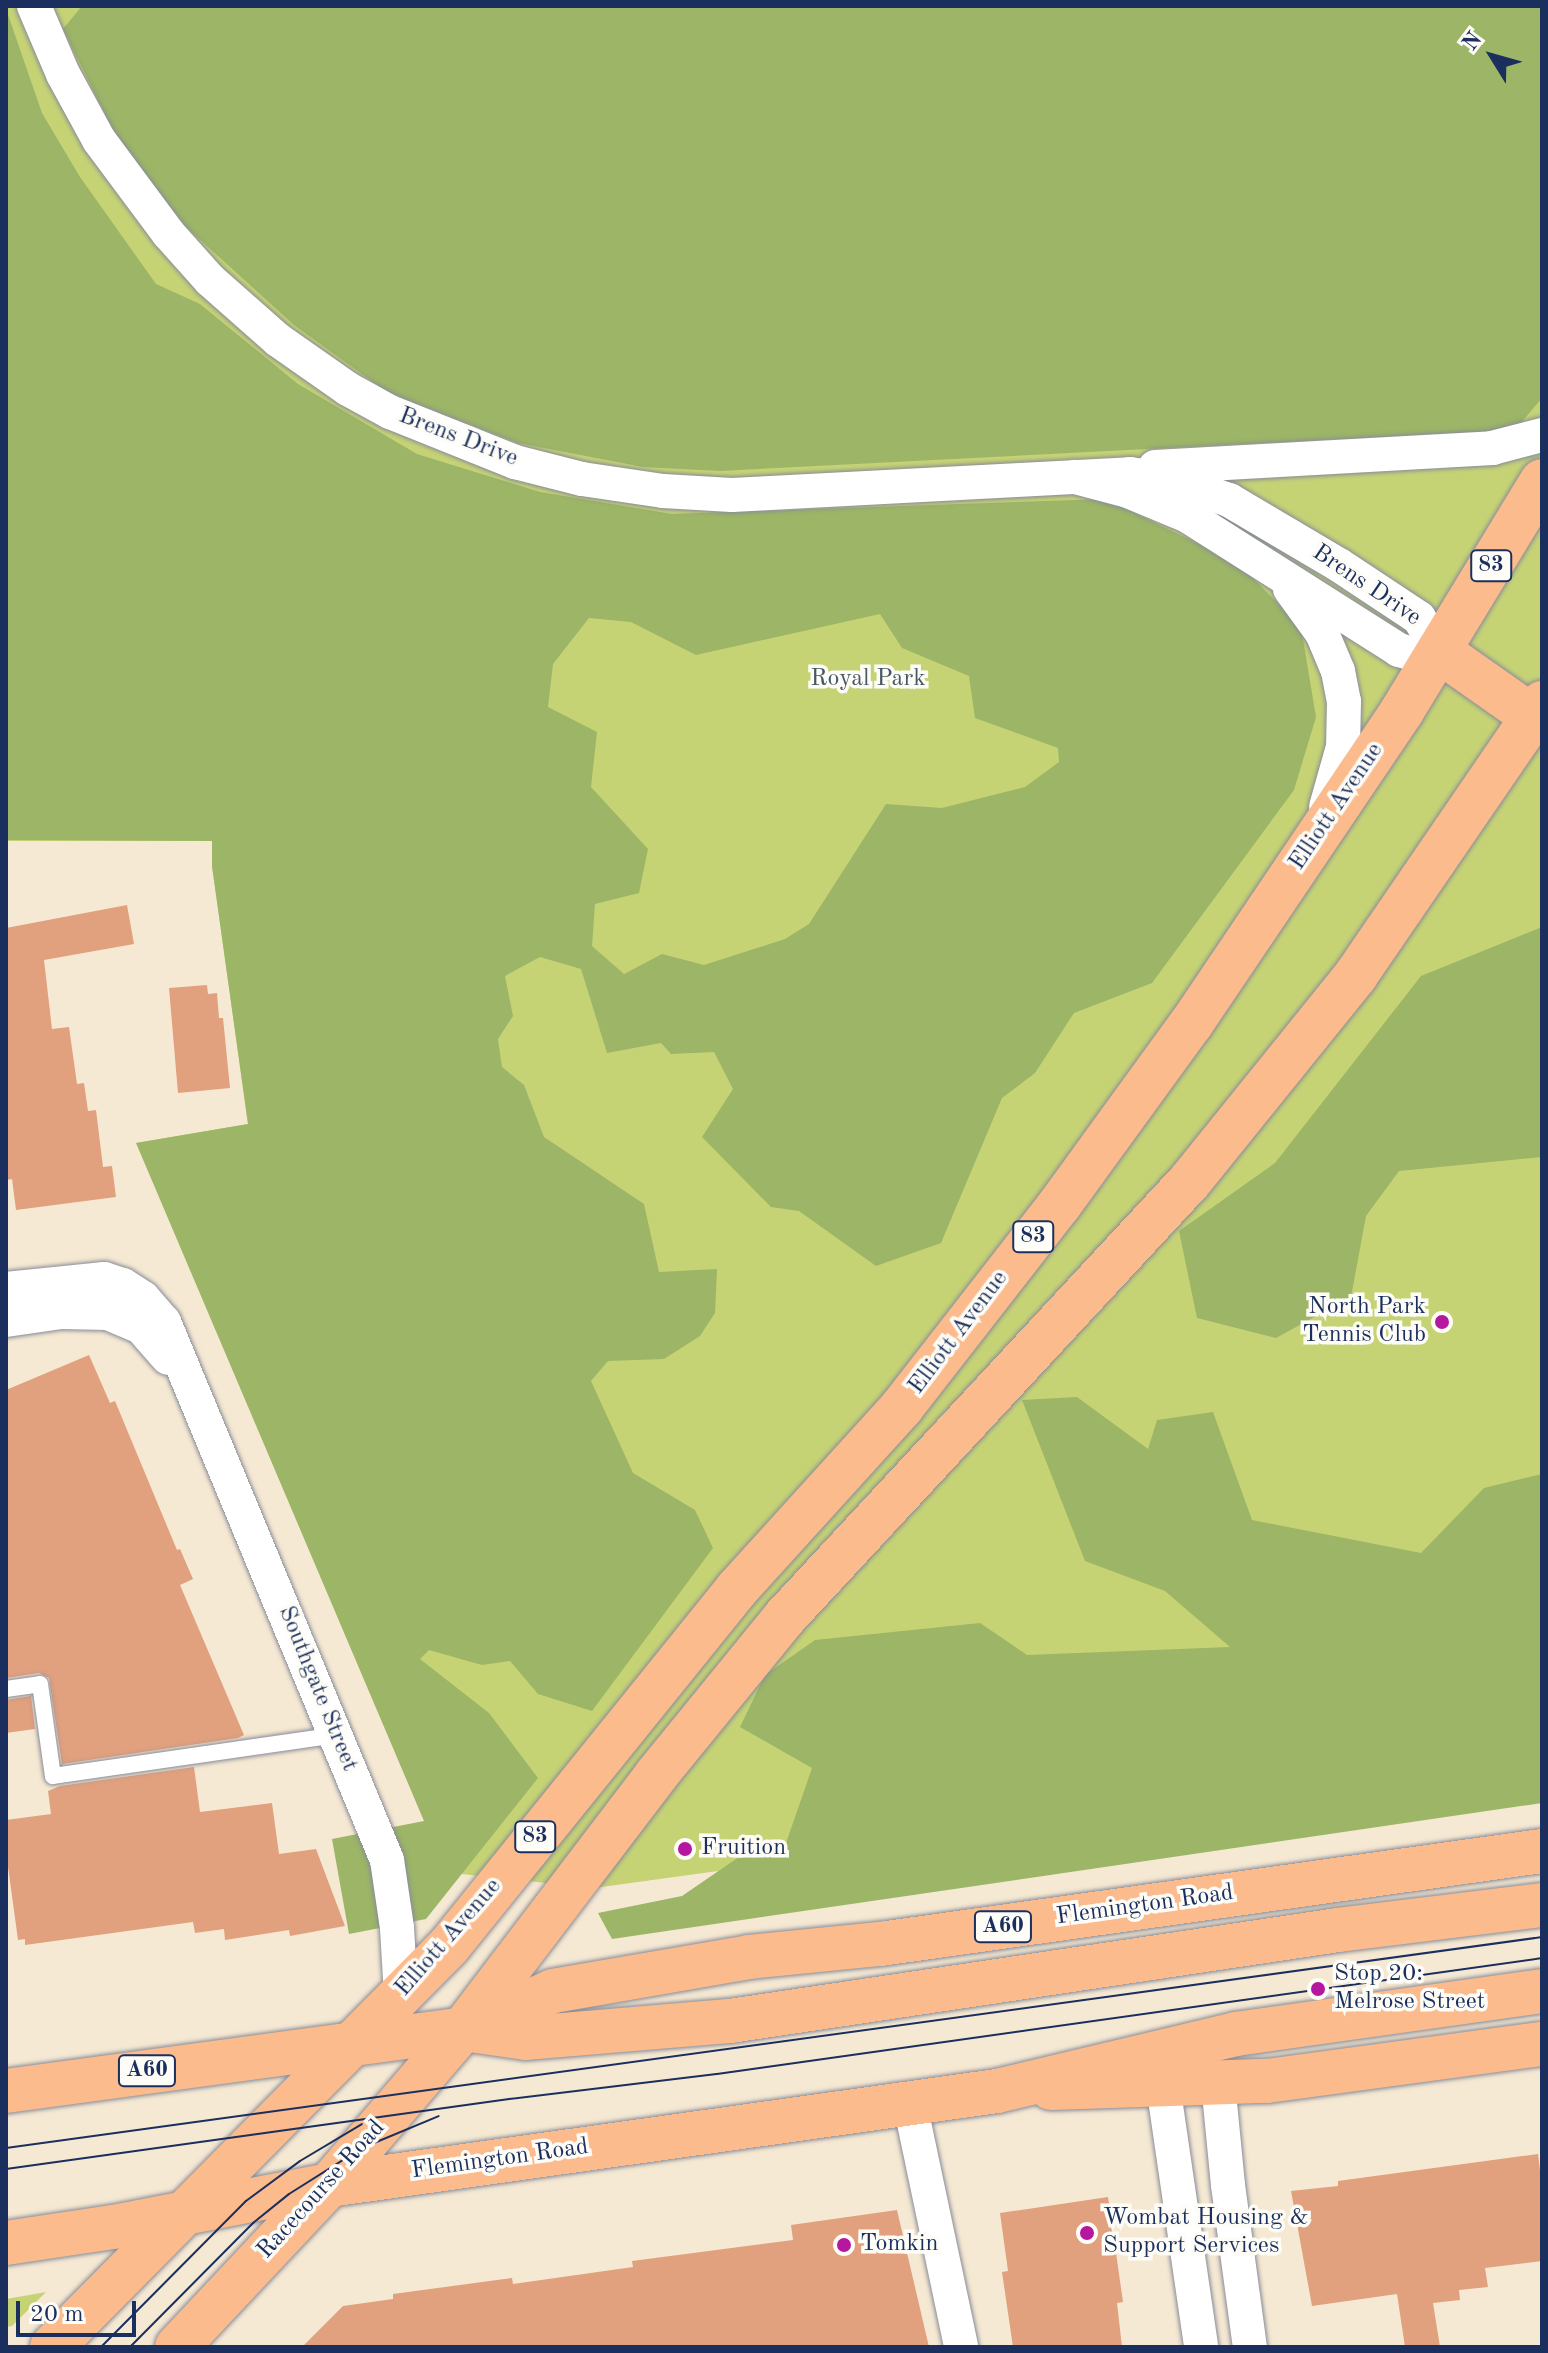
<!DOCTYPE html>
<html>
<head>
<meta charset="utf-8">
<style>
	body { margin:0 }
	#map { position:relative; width:1548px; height:2353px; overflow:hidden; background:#f6e9d3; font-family:"Old Standard TT",serif }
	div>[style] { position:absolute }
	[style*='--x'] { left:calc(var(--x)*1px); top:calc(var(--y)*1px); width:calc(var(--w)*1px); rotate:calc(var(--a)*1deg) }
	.green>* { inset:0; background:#c6d375 }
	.forest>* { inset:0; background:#9cb566 }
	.building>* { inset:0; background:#e1a07e }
	.roads { filter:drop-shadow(0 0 2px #888c98) drop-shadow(0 0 2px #888c98) }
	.lane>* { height:16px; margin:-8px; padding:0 8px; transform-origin:8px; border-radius:8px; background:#fff }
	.street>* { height:34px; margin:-17px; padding:0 17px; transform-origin:17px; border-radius:17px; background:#fff }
	.primary>* { height:44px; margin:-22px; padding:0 22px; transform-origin:22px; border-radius:22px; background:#fbbb8d }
	.highway>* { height:44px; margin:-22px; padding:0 22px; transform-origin:22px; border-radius:22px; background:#fbbb8d }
	.tram>* { height:2px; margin:-1px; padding:0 1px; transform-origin:1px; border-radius:1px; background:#1b2f5e }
	.dots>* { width:22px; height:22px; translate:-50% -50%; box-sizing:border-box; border:4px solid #fdfcf7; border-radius:50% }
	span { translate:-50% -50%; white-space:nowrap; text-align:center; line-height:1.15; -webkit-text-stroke:7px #fdfcf7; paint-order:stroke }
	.shield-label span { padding:2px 6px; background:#fdfcf7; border:2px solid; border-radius:6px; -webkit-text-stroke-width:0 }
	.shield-label { font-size:22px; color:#1b2f5e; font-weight:700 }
	.street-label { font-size:24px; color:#1b2f5e }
	.park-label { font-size:24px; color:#465864 }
	.poi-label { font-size:24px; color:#1b2f5e }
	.right { translate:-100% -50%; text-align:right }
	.left { translate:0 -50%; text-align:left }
	.frame { position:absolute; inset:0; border:8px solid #1b2f5e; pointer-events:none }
	.north { position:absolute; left:1452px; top:16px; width:80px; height:80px; -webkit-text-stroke:6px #fdfcf7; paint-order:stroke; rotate:307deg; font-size:22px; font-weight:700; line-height:32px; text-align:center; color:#1b2f5e }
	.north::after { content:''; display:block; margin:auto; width:28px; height:36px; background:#1b2f5e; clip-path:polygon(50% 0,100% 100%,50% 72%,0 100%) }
	.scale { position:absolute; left:16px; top:2301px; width:120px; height:36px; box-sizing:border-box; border:4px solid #1b2f5e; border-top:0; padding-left:10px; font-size:24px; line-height:28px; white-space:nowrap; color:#1b2f5e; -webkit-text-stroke:6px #fdfcf7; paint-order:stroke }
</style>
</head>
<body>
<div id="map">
	<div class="green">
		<div style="clip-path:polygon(6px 6px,1542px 6px,1542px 1758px,594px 1888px,452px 1873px,242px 1274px,136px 1143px,248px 1124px,212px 866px,212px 841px,6px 841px)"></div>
		<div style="clip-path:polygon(46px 2292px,12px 2326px,6px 2327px,6px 2299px)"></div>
	</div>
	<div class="forest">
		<div style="clip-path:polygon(82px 6px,1542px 6px,1542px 398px,1515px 430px,720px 471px,643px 467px,518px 443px,387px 392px,294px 325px,185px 226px,115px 134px,63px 29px)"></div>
		<div style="clip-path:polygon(evenodd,6px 9px,42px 113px,80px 177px,156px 284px,200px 304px,298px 384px,417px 454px,540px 492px,672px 514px,1106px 499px,1238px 563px,1301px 627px,1316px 717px,1294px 790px,1152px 983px,1074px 1013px,1035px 1073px,1002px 1098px,941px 1243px,876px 1266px,799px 1211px,771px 1207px,702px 1137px,733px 1089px,714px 1052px,671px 1054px,661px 1043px,607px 1053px,581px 969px,540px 957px,505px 976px,513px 1016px,498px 1039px,502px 1067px,524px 1085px,544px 1137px,644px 1204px,659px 1272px,717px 1269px,715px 1313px,700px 1336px,664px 1359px,608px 1361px,591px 1381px,633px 1473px,695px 1510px,713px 1548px,592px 1711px,538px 1694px,510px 1661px,482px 1665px,429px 1650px,420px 1659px,489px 1713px,538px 1778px,426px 1919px,349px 1934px,332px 1839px,424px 1821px,136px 1143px,248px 1124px,212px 866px,212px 841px,6px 840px,6px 9px,880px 614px,902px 648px,969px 676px,975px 718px,1058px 748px,1059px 762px,1025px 787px,942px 808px,886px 804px,809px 924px,785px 939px,704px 965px,662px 954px,624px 974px,592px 946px,595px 904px,639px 893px,648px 849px,591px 787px,597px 732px,548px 707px,553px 664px,589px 618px,631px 622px,696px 655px,880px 614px)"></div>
		<div style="clip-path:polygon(1542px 927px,1542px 1157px,1399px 1171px,1366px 1216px,1351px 1297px,1276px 1338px,1197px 1318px,1179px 1231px,1275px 1163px,1421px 976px)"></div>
		<div style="clip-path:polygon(1077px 1397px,1148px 1449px,1157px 1420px,1213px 1412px,1252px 1520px,1421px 1553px,1484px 1488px,1542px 1474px,1542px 1803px,612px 1939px,598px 1913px,682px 1896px,755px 1846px,784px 1849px,812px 1768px,740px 1727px,765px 1675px,815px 1640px,980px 1623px,1027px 1655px,1230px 1647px,1165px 1591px,1085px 1561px,1022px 1400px)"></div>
	</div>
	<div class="building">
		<div style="clip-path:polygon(127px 905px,134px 944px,44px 960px,52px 1029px,69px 1027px,77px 1084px,84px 1083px,88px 1111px,96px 1110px,103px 1167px,112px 1166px,116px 1197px,16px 1210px,12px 1179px,6px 1180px,6px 928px)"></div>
		<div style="clip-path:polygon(207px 985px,208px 994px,217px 993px,219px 1018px,223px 1018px,230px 1088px,178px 1093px,169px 988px)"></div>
		<div style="clip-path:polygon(89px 1355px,110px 1403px,115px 1401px,177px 1550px,180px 1549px,193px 1579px,180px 1585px,244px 1735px,238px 1738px,62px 1764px,49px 1678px,39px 1673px,6px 1678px,6px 1390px)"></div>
		<div style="clip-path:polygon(31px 1696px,35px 1729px,6px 1733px,6px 1700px)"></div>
		<div style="clip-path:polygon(194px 1767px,200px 1812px,272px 1803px,279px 1854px,316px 1849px,345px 1926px,290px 1936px,289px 1930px,225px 1940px,224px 1929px,195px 1933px,193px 1922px,25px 1945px,25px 1939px,18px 1940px,6px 1852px,6px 1820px,51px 1814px,48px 1791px,60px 1786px)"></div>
		<div style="clip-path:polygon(1538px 2154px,1542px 2187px,1542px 2261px,1485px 2268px,1488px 2287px,1459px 2290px,1460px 2300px,1433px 2303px,1440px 2347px,1405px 2347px,1397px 2294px,1312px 2306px,1291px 2191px,1338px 2186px,1338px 2181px)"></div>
		<div style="clip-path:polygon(1108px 2197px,1123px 2302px,1117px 2303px,1122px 2347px,1013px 2347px,1002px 2272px,1008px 2271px,1000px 2213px)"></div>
		<div style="clip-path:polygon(897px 2210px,929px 2347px,302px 2347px,343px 2306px,393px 2299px,393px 2294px,512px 2278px,513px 2284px,633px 2267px,632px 2261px,793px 2240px,791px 2225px)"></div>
	</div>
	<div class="roads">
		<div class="lane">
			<div style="--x:6;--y:1689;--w:34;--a:-8"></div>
			<div style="--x:40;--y:1684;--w:93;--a:82"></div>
			<div style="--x:53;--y:1776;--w:287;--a:-8.2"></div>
		</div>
		<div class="street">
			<div style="--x:34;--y:6;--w:74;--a:66.9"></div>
			<div style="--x:63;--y:74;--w:75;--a:61.4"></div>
			<div style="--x:99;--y:140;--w:116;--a:53.4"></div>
			<div style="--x:168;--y:233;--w:63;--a:48.2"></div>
			<div style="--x:210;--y:280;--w:91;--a:41.4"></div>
			<div style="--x:278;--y:340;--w:85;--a:35"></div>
			<div style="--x:348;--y:389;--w:48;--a:28.7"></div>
			<div style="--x:390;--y:412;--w:135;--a:21.8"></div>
			<div style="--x:515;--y:462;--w:69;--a:14.2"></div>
			<div style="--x:582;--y:479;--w:82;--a:8.4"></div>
			<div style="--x:663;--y:491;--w:69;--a:3.3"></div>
			<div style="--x:732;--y:495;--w:399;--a:-3"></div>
			<div style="--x:1130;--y:474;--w:33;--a:7"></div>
			<div style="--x:1163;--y:478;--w:70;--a:18.4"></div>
			<div style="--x:1229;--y:500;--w:128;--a:30.6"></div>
			<div style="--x:1339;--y:565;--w:96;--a:33.5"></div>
			<div style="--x:1419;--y:618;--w:39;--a:59"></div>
			<div style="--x:1439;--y:651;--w:26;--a:173"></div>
			<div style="--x:1413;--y:654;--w:15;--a:-164"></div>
			<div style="--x:1399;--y:650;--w:250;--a:-147.6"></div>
			<div style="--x:1188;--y:516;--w:65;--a:-157.4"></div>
			<div style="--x:1128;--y:491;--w:55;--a:-165.2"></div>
			<div style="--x:1155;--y:467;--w:338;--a:-3.2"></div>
			<div style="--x:1492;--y:448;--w:52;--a:-14.6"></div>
			<div style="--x:1290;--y:589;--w:54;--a:54"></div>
			<div style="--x:1322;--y:633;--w:41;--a:67.2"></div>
			<div style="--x:1338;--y:671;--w:31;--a:79"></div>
			<div style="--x:1344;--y:701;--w:46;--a:91.2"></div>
			<div style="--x:1343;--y:747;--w:62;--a:105.8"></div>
			<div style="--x:6;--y:1289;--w:99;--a:-5.8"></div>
			<div style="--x:104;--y:1279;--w:20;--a:18"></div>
			<div style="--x:123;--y:1285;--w:24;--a:33"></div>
			<div style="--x:143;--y:1298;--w:32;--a:49"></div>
			<div style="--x:164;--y:1322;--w:582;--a:67.49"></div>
			<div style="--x:387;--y:1860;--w:69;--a:81.6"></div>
			<div style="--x:397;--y:1928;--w:67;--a:86.6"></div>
			<div style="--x:6;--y:1320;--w:56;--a:-8.3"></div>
			<div style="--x:61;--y:1312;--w:47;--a:1.2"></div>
			<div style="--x:108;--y:1313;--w:36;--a:23"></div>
			<div style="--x:141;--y:1327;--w:41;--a:48.9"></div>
			<div style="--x:1218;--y:2083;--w:102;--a:84.4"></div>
			<div style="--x:1228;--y:2185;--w:163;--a:82.3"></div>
			<div style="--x:1163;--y:2085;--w:265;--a:81.7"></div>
			<div style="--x:910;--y:2104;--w:248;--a:78.1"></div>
		</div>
		<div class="primary">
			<div style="--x:471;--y:2029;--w:90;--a:-24.9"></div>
			<div style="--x:553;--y:1991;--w:199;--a:-9.8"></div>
			<div style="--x:749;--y:1957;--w:132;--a:-5.7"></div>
			<div style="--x:880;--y:1944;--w:669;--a:-8"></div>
			<div style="--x:1051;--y:2088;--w:216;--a:-1.9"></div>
			<div style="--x:1267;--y:2081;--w:277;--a:-7.7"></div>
		</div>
		<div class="highway">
			<div style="--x:1439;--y:651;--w:115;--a:35.1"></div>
			<div style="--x:6;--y:2091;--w:461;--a:-7.7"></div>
			<div style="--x:463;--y:2029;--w:64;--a:8.1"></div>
			<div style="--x:526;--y:2038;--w:205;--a:-4.8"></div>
			<div style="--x:730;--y:2021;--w:615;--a:-8.51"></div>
			<div style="--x:1338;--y:1930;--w:206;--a:-7"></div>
			<div style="--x:6;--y:2243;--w:108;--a:-8.5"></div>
			<div style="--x:113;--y:2227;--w:220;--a:-11"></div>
			<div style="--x:329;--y:2185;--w:675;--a:-8.01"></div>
			<div style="--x:997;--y:2091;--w:246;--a:-13.4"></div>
			<div style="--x:1236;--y:2034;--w:309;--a:-8"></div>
			<div style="--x:52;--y:2347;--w:564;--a:-45.29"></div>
			<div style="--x:449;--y:1946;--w:459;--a:-51.1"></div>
			<div style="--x:737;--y:1589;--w:246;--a:-47.8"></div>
			<div style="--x:902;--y:1407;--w:257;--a:-52.1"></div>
			<div style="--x:1060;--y:1204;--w:223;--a:-54"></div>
			<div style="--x:1191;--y:1024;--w:377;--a:-56"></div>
			<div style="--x:1402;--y:711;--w:269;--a:-58.7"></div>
			<div style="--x:177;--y:2347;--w:222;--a:-46.8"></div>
			<div style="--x:329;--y:2185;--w:206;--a:-49.3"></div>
			<div style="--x:463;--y:2029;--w:320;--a:-52.7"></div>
			<div style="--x:657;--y:1774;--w:203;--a:-50.8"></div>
			<div style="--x:785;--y:1617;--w:595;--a:-47.11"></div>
			<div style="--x:1190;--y:1181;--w:265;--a:-51.1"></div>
			<div style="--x:1356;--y:975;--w:330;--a:-55.6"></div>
		</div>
	</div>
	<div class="tram">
		<div style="--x:6;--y:2148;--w:1550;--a:-7.82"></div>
		<div style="--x:6;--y:2169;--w:508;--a:-7.92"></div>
		<div style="--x:509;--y:2099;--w:209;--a:-6.9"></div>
		<div style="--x:717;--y:2074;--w:833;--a:-8"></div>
		<div style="--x:101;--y:2347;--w:206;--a:-45.2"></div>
		<div style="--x:246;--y:2201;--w:67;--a:-36.5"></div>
		<div style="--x:300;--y:2161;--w:72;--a:-30.8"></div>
		<div style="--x:130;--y:2347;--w:175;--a:-45.2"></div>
		<div style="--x:253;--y:2223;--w:46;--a:-38.9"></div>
		<div style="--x:289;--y:2194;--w:86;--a:-32.2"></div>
		<div style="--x:362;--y:2148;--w:83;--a:-22.6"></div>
	</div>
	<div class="dots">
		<div style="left:1442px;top:1322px;background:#b5179e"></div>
		<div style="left:685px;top:1849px;background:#b5179e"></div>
		<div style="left:1318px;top:1989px;background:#b5179e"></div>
		<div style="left:1087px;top:2233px;background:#b5179e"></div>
		<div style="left:844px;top:2245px;background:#b5179e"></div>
	</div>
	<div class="shield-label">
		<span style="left:1491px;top:566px">83</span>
		<span style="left:1033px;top:1237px">83</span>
		<span style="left:535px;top:1837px">83</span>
		<span style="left:1003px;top:1927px">A60</span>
		<span style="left:147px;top:2071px">A60</span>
	</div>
	<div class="street-label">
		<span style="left:458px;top:438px;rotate:21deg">Brens Drive</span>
		<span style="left:1366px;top:586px;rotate:34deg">Brens Drive</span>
		<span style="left:1337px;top:807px;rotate:-56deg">Elliott Avenue</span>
		<span style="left:959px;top:1333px;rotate:-53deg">Elliott Avenue</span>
		<span style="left:317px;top:1689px;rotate:68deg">Southgate Street</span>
		<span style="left:1145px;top:1906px;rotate:-8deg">Flemington Road</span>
		<span style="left:449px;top:1938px;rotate:-49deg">Elliott Avenue</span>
		<span style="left:500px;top:2160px;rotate:-8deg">Flemington Road</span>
		<span style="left:322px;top:2190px;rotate:-48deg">Racecourse Road</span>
	</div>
	<div class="park-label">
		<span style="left:868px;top:680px">Royal Park</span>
	</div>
	<div class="poi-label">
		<span class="right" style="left:1426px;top:1322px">North Park<br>Tennis Club</span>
		<span class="left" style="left:701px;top:1849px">Fruition</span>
		<span class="left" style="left:1334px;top:1989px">Stop 20:<br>Melrose Street</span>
		<span class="left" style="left:1103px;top:2233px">Wombat Housing &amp;<br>Support Services</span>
		<span class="left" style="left:860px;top:2245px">Tomkin</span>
	</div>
	<div class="frame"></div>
	<div class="north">N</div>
	<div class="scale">20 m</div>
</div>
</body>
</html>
